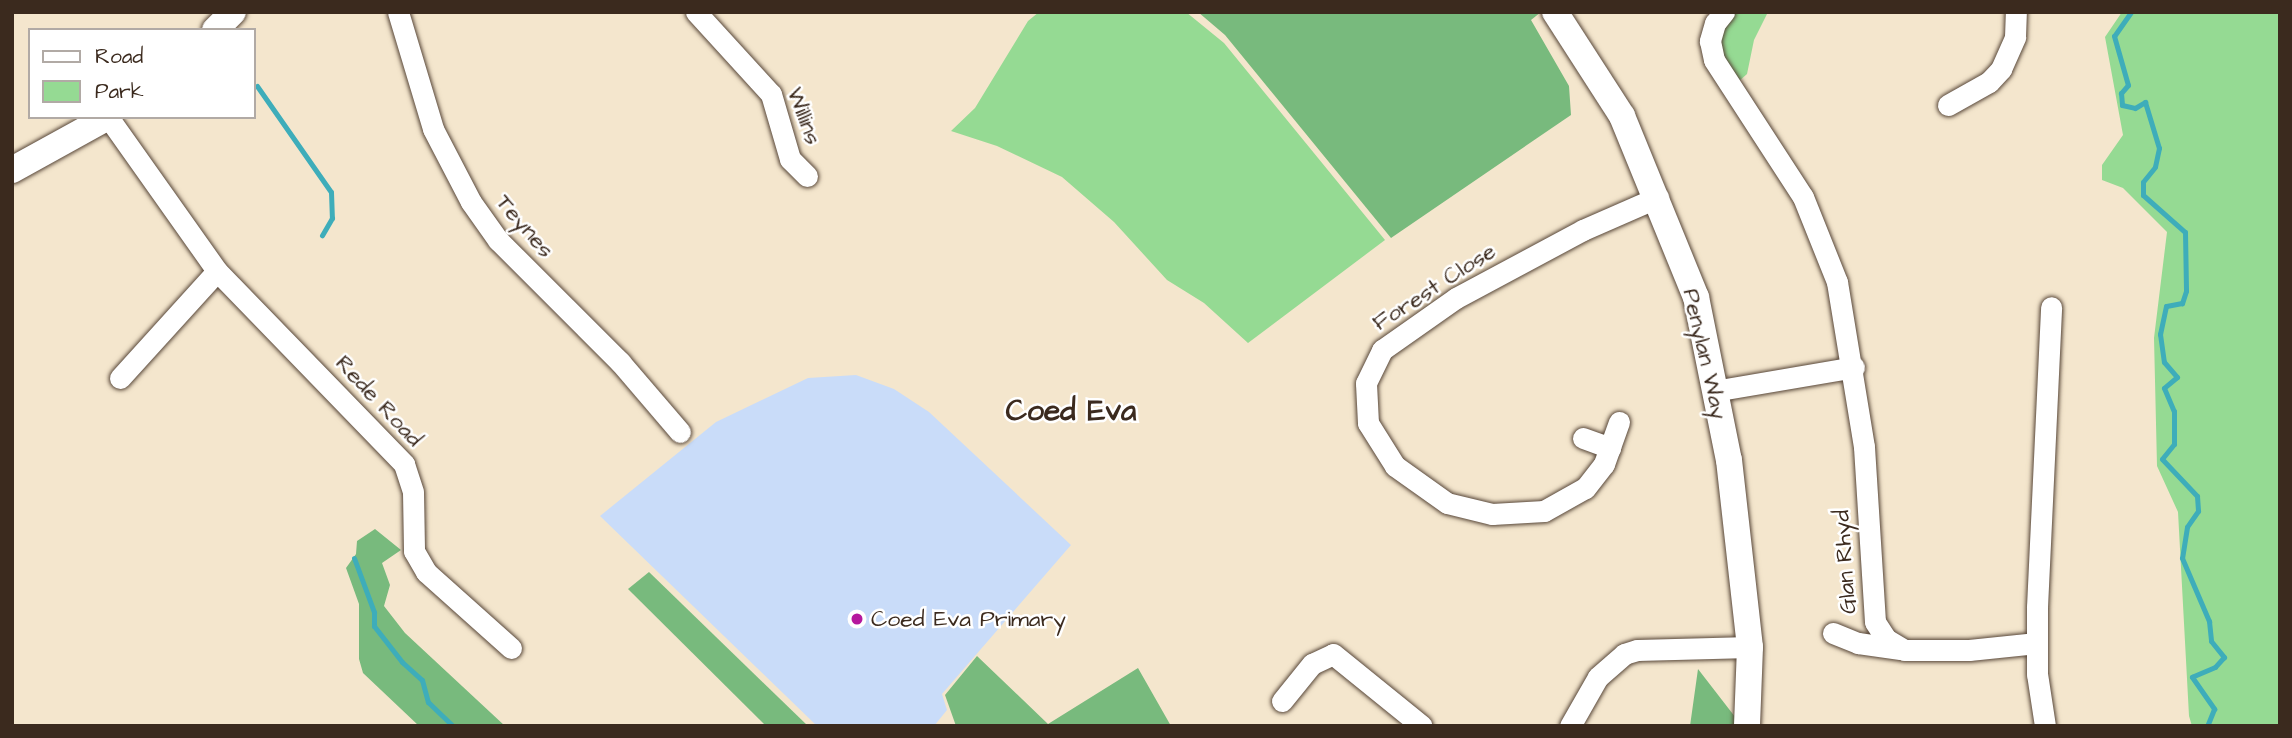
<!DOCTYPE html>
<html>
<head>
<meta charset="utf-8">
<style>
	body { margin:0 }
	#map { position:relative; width:2292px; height:738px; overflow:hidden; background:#f4e6cd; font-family:"Architects Daughter",sans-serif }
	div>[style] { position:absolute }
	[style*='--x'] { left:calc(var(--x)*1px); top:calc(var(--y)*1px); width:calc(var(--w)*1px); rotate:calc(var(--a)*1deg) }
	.built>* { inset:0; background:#c9dcf9 }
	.green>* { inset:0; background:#95da93 }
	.forest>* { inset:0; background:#78ba7d }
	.stream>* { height:5px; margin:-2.5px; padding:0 2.5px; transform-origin:2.5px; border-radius:2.5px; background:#3eadba }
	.roads { filter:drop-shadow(0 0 2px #574638) drop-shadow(0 0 2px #574638) }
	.minor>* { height:21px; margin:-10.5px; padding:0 10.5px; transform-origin:10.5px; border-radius:10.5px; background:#fff }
	.tertiary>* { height:26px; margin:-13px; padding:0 13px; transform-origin:13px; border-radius:13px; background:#fff }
	.dots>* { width:19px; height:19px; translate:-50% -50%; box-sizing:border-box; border:4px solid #fff; border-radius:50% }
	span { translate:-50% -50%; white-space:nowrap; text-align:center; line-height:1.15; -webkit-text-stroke:5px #fff; paint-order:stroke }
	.street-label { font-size:23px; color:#3b2a1e }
	.poi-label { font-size:23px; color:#3b2a1e }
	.left { translate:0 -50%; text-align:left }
	.district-label { font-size:30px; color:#3b2a1e; font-weight:700 }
	.frame { position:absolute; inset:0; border:14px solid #3b2a1e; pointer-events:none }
	.legend { position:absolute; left:28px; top:28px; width:228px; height:91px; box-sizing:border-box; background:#fff; border:2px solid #b1aaa5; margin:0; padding:9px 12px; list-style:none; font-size:21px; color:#3b2a1e }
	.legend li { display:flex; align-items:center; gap:14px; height:35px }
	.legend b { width:35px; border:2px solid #b1aaa5 }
</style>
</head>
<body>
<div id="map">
	<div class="built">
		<div style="clip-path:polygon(856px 375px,894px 389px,929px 412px,1071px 545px,942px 694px,947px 710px,934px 726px,817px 726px,600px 516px,716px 422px,808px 378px)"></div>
	</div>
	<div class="green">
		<div style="clip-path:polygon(1039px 12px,1186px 12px,1224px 43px,1385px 240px,1248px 343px,1204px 303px,1167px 280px,1114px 222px,1062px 177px,997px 146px,951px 131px,975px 108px,1028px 21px)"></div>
		<div style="clip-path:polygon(1734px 12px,1768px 12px,1754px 40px,1747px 74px,1738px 82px,1717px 43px)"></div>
		<div style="clip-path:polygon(2122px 12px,2280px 12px,2280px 726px,2192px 726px,2189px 716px,2178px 512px,2157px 466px,2154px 338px,2167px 232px,2123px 188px,2102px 180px,2102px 165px,2123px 135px,2105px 37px)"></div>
	</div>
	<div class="forest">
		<div style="clip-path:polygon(1198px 12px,1541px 12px,1531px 20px,1569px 86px,1571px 115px,1391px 238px,1225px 35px)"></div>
		<div style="clip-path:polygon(375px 529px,401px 550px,382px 563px,390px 585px,384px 606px,405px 633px,505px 726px,419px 726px,363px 673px,359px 659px,359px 604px,346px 568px,356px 554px,357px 541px)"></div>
		<div style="clip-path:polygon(649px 572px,808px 726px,766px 726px,628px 589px)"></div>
		<div style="clip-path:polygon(977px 656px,1048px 724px,1138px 668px,1171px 726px,956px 726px,945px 695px)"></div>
		<div style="clip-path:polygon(1698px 669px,1739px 722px,1744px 726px,1690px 726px)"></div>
	</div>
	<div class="stream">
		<div style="--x:2131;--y:12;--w:29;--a:125"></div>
		<div style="--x:2114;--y:36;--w:51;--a:74.1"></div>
		<div style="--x:2128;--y:85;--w:11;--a:131"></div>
		<div style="--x:2121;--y:93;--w:12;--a:85"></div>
		<div style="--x:2122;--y:105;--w:13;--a:13"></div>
		<div style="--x:2135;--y:108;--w:12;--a:-31"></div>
		<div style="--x:2145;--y:102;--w:48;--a:73.1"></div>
		<div style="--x:2159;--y:148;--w:19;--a:102"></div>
		<div style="--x:2155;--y:167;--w:19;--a:129"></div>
		<div style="--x:2143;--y:182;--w:13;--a:90"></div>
		<div style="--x:2143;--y:195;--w:56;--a:41.4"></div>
		<div style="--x:2185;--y:232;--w:59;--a:89"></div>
		<div style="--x:2186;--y:291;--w:13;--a:108"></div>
		<div style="--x:2182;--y:303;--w:16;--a:169"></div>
		<div style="--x:2166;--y:306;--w:29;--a:102"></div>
		<div style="--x:2160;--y:334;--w:28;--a:82"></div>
		<div style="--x:2164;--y:362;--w:20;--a:49"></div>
		<div style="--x:2177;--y:377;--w:17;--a:140"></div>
		<div style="--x:2164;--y:388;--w:25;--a:67"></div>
		<div style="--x:2174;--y:411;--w:33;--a:90"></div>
		<div style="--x:2174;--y:444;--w:19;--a:129"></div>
		<div style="--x:2162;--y:459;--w:51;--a:46.6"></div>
		<div style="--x:2197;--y:496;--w:15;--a:86"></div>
		<div style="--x:2198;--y:511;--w:19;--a:125"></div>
		<div style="--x:2187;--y:527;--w:31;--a:99"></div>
		<div style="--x:2182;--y:558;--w:69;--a:66.8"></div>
		<div style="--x:2209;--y:621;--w:20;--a:84"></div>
		<div style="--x:2211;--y:641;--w:21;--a:51"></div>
		<div style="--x:2224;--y:657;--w:13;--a:132"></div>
		<div style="--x:2215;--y:667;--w:25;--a:157"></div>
		<div style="--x:2192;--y:677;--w:39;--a:55"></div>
		<div style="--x:2214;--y:709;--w:18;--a:112"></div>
		<div style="--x:257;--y:86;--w:129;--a:55.1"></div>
		<div style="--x:331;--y:192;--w:26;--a:88"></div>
		<div style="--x:332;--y:218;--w:20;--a:120"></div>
		<div style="--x:354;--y:558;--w:58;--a:69.7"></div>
		<div style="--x:374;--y:612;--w:14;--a:90"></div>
		<div style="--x:374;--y:626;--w:46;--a:52.1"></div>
		<div style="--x:402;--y:662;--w:27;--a:42"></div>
		<div style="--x:422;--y:680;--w:23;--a:75"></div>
		<div style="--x:428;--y:702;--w:35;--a:44"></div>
	</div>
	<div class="roads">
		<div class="minor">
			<div style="--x:398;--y:12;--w:122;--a:73.3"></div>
			<div style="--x:433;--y:129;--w:82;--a:62.5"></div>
			<div style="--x:471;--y:202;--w:47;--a:54.6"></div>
			<div style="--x:498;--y:240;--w:173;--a:45"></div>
			<div style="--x:620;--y:362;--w:92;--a:49.4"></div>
			<div style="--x:696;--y:12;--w:111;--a:47.6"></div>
			<div style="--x:771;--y:94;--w:68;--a:73.7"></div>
			<div style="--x:790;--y:159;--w:24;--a:45"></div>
			<div style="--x:1724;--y:12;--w:14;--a:129"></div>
			<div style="--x:1715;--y:23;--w:19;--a:106"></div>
			<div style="--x:1710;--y:41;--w:19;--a:78"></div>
			<div style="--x:1714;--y:60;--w:163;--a:57"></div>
			<div style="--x:1803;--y:197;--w:92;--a:68.2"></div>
			<div style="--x:1837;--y:282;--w:167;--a:80.7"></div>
			<div style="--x:1864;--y:447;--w:175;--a:86.4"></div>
			<div style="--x:1875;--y:622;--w:20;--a:57"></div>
			<div style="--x:1886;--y:639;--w:21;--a:31"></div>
			<div style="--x:1904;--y:650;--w:65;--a:0"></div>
			<div style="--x:1969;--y:650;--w:68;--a:-5.9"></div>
			<div style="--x:1948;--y:105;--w:47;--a:-29.3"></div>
			<div style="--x:1989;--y:82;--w:18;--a:-47"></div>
			<div style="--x:2001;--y:69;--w:35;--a:-66"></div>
			<div style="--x:2015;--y:37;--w:25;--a:-88"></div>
			<div style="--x:108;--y:117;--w:189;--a:54.7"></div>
			<div style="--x:217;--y:271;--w:269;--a:45.9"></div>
			<div style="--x:404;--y:464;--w:29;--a:72"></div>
			<div style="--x:413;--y:492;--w:59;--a:89"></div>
			<div style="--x:414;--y:551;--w:24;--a:60"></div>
			<div style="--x:426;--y:572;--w:114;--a:41.8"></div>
			<div style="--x:120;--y:378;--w:144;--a:-47.8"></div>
			<div style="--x:1714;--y:391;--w:142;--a:-9.7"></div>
			<div style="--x:1619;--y:422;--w:45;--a:109.7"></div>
			<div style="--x:1604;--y:464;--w:31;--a:128"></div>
			<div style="--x:1585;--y:488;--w:47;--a:150.7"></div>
			<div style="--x:1544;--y:511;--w:52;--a:176.7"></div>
			<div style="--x:1492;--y:514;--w:46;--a:-166.3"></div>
			<div style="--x:1447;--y:503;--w:64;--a:-144.6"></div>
			<div style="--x:1395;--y:466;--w:51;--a:-122.1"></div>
			<div style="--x:1368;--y:423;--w:40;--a:-92.9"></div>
			<div style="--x:1366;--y:383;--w:37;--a:-64"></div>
			<div style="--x:1382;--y:350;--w:90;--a:-35.1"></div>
			<div style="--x:1456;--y:298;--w:144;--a:-28.2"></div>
			<div style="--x:1583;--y:230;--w:82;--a:-23.7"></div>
			<div style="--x:1583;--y:438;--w:29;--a:20"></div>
			<div style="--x:1833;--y:633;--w:27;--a:22"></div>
			<div style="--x:1858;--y:643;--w:41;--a:8.3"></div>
			<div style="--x:1282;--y:701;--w:48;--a:-51"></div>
			<div style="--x:1312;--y:664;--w:23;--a:-25"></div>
			<div style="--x:1333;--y:654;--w:114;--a:39"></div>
			<div style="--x:1570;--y:726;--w:56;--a:-60.3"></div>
			<div style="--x:1598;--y:677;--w:35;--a:-41"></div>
			<div style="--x:1624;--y:654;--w:14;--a:-17"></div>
			<div style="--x:1637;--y:650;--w:113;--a:-1.5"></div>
			<div style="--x:2045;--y:726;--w:53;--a:-98.7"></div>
			<div style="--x:2037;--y:674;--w:67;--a:-90"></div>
			<div style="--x:2037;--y:607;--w:300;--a:-87.3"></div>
		</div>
		<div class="tertiary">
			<div style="--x:1555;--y:12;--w:124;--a:57.2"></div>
			<div style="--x:1622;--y:116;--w:196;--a:67.8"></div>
			<div style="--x:1696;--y:297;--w:166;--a:78.6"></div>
			<div style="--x:1729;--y:460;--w:188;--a:83.6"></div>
			<div style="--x:1750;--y:647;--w:79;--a:92.2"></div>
			<div style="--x:215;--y:30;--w:25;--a:-45"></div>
			<div style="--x:12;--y:170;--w:110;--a:-28.9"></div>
		</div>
	</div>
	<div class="dots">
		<div style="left:857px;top:619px;background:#b5179e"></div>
	</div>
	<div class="street-label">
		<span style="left:804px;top:116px;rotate:69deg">Willins</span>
		<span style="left:525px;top:226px;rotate:49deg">Teynes</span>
		<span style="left:1434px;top:287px;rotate:-33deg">Forest Close</span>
		<span style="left:1705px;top:354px;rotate:77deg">Penylan Way</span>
		<span style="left:379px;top:401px;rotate:47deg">Rede Road</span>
		<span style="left:1845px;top:562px;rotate:-94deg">Glan Rhyd</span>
	</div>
	<div class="poi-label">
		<span class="left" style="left:871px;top:619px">Coed Eva Primary</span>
	</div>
	<div class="district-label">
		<span style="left:1071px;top:411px">Coed Eva</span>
	</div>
	<div class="frame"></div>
	<ul class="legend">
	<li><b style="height:9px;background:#fff"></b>Road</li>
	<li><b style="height:19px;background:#95da93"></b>Park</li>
	</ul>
</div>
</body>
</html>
